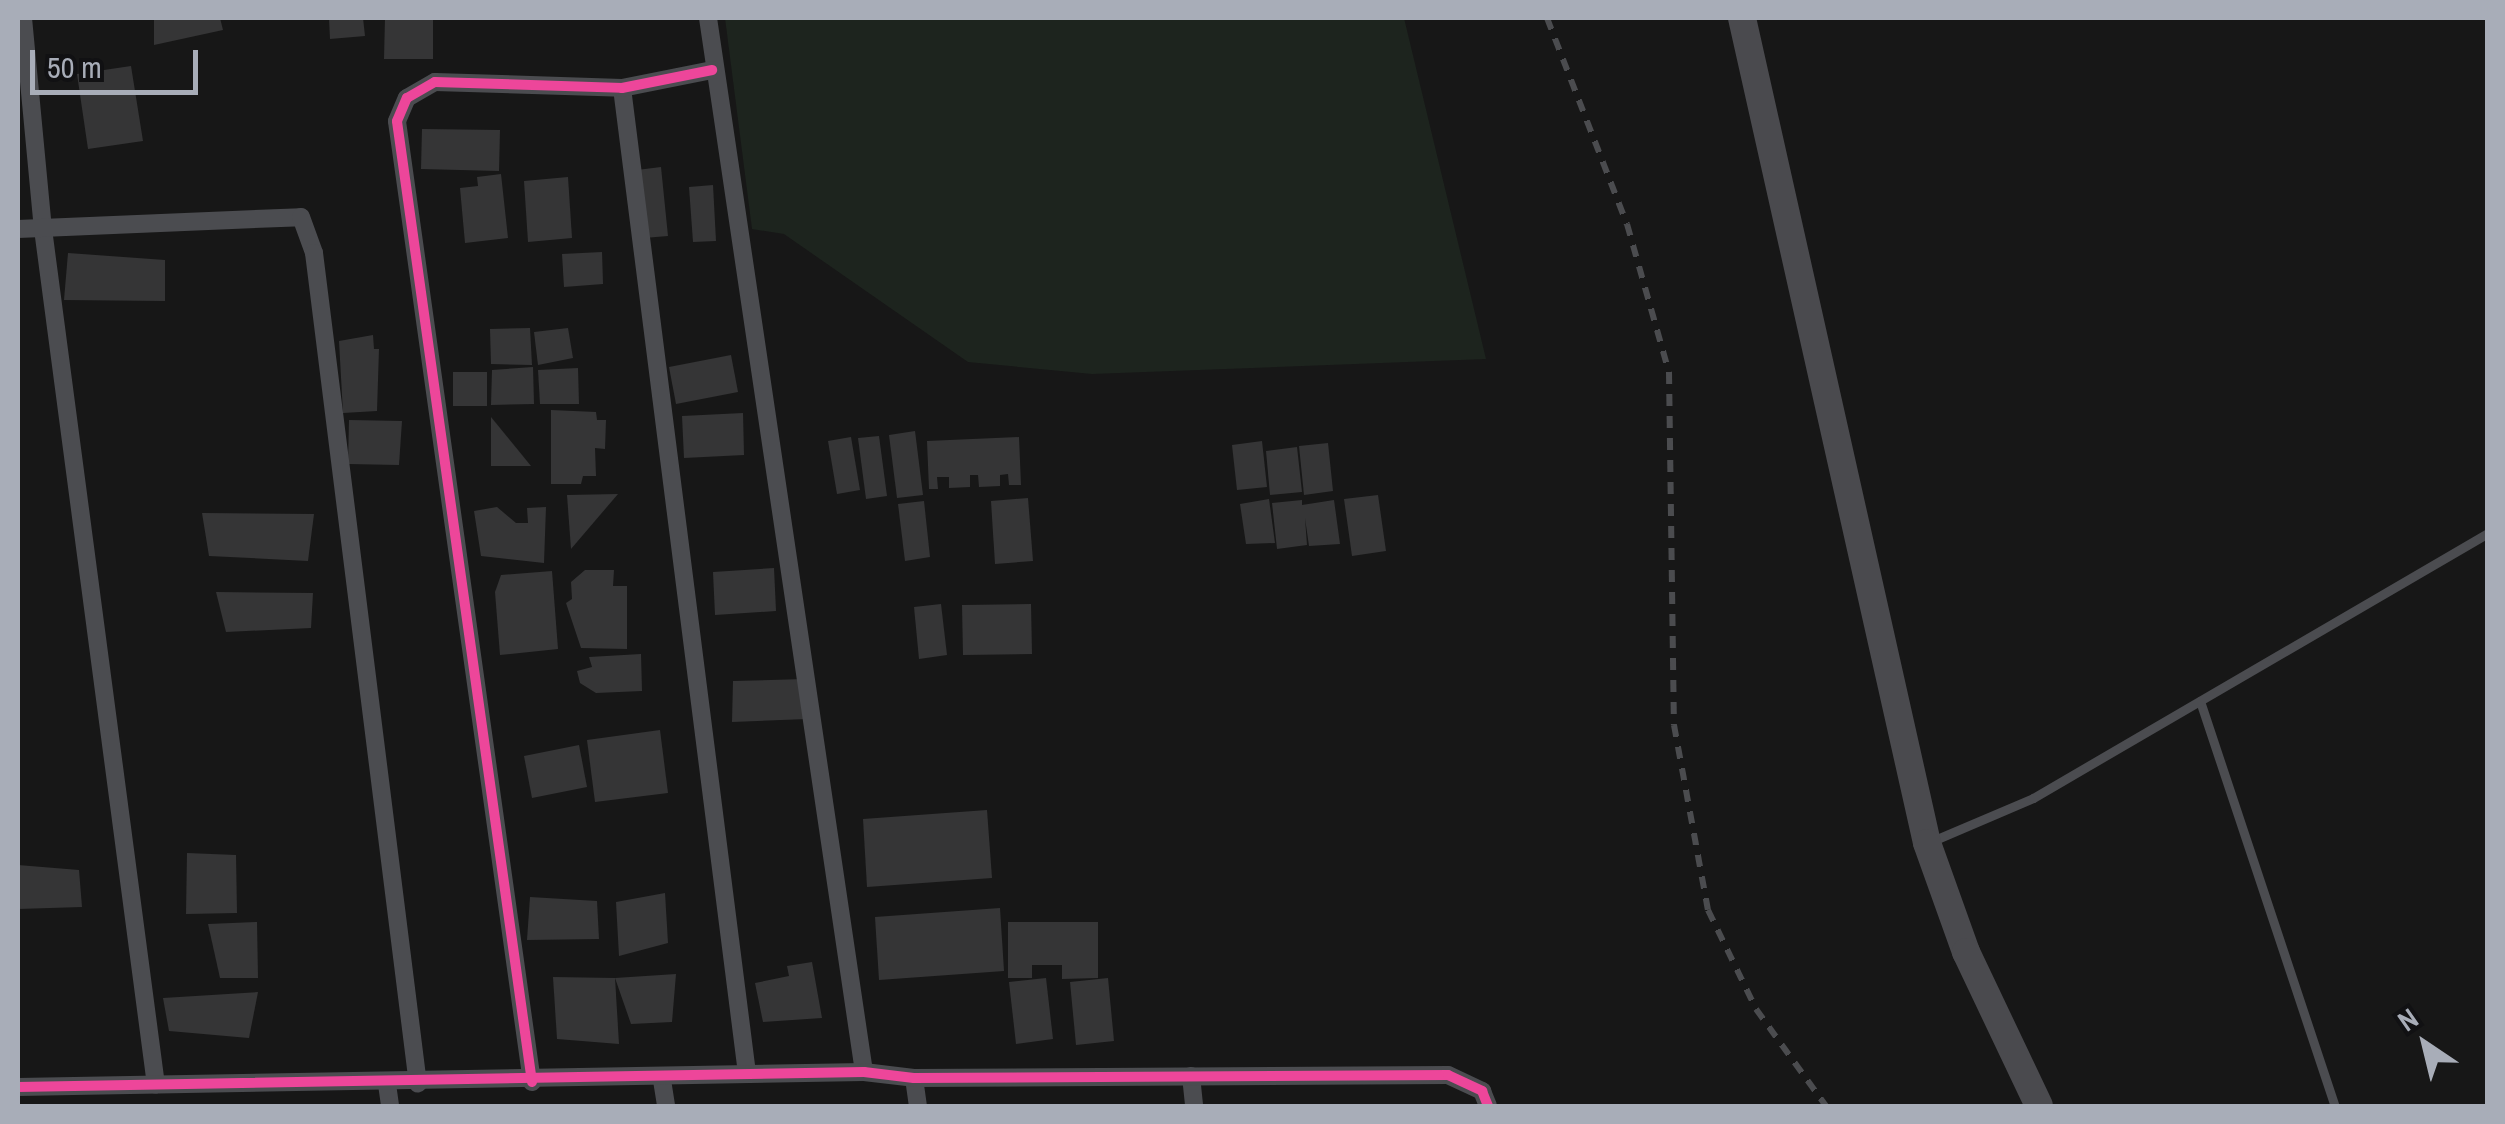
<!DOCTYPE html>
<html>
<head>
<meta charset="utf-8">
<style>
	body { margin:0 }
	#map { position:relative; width:2505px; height:1124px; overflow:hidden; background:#171717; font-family:"Archivo Narrow",sans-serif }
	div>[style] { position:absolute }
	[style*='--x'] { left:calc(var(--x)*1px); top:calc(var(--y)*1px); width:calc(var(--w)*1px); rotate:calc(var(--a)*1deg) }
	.green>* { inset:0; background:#1d241e }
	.building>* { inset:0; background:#353536 }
	.lane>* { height:9px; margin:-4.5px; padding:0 4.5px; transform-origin:4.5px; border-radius:4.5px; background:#4b4c50 }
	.street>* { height:18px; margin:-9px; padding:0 9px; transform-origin:9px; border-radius:9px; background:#4b4c50 }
	.secondary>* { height:28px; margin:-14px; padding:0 14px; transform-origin:14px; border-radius:14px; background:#4a4a4e }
	.rail>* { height:6px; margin-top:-3px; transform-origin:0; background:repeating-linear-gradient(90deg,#4b4c4f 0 12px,transparent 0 22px) }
	.cycleway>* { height:10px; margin:-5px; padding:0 5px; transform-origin:5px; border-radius:5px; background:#ed469a }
	span { translate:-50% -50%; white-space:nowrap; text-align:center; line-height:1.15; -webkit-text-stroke:8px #111113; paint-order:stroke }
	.frame { position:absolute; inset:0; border:20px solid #a8adb8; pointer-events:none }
	.north { position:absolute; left:2375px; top:994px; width:100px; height:100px; -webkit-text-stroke:8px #111113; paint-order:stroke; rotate:325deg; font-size:28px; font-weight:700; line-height:40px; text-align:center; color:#a8adb8 }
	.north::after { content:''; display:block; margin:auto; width:35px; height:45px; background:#a8adb8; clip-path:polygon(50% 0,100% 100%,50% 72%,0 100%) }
	.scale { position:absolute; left:30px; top:50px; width:168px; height:45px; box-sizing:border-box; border:5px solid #a8adb8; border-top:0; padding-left:12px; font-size:30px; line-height:35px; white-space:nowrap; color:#a8adb8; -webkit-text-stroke:8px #111113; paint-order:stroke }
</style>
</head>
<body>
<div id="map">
	<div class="green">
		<div style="clip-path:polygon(725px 18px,1404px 18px,1486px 359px,1092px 374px,968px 362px,784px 234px,752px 229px)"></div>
	</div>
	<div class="building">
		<div style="clip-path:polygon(154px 18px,220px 18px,223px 30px,154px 45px)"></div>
		<div style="clip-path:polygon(329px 18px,363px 18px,365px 36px,330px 39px)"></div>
		<div style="clip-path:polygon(385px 18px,433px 18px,433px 59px,384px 59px)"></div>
		<div style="clip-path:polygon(131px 66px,143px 141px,88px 149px,77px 74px)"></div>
		<div style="clip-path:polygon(422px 129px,500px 130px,499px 171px,421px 169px)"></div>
		<div style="clip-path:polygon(661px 167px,668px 236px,644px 238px,637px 170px)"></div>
		<div style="clip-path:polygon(501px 174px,508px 238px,465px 243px,460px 188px,478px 186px,477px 177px)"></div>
		<div style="clip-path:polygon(568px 177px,572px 238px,528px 242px,524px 181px)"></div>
		<div style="clip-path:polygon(713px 185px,716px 241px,693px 242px,689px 187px)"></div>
		<div style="clip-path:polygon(602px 252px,603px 284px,564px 287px,562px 254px)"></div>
		<div style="clip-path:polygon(68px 253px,165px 260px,165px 301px,64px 300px)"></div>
		<div style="clip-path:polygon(530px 328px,532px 365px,491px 364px,490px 329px)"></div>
		<div style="clip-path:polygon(568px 328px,573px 358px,538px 365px,534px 332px)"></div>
		<div style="clip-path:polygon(373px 335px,374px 349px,379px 349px,377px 411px,343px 413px,339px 341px)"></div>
		<div style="clip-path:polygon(731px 355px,738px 392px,676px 404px,669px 367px)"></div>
		<div style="clip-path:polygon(533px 367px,534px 404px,491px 405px,492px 370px)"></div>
		<div style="clip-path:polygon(578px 368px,579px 404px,540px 404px,538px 370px)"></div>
		<div style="clip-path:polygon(453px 372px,487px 372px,487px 406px,453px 406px)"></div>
		<div style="clip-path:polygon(551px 410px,596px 412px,597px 420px,606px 420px,605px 449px,595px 448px,596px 476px,583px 476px,581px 484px,551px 484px)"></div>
		<div style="clip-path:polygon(743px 413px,744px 455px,684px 458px,682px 416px)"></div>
		<div style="clip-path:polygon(491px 417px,531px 466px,491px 466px)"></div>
		<div style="clip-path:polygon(349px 420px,402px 421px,399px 465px,348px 464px)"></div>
		<div style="clip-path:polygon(915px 431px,923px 495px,897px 498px,889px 435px)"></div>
		<div style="clip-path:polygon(879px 436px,887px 496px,866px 499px,858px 438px)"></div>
		<div style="clip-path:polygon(851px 437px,860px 490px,837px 494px,828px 441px)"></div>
		<div style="clip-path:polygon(1019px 437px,1021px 485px,1009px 485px,1008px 474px,1000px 475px,1000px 486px,979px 487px,978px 475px,970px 475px,970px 487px,949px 488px,949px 477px,937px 477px,938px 489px,929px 489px,927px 441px)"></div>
		<div style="clip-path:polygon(1262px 441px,1267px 487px,1237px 490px,1232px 445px)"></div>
		<div style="clip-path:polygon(1328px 443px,1333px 491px,1304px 495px,1299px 446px)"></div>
		<div style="clip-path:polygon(1297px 447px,1302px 492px,1270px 495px,1266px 451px)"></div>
		<div style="clip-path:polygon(618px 494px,571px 549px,567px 495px)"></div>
		<div style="clip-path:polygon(1378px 495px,1386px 551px,1352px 556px,1344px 499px)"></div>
		<div style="clip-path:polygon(1028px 498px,1033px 561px,995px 564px,991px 501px)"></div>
		<div style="clip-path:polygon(1269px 499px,1275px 543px,1246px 544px,1240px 504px)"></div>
		<div style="clip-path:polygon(1302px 500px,1302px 505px,1334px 500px,1340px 544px,1309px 546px,1305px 518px,1307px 545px,1277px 549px,1272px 503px)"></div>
		<div style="clip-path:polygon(924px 501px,930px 557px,905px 561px,898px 504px)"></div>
		<div style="clip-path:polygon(497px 507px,516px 523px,528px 523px,527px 508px,546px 507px,544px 563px,481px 556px,474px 511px)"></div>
		<div style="clip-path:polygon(202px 513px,314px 514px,308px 561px,209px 556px)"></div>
		<div style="clip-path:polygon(774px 568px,776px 611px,715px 615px,713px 572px)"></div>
		<div style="clip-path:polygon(585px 570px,614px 570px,613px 586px,627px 586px,627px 649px,581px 648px,566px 603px,572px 599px,571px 582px)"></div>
		<div style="clip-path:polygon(552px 571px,558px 649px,500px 655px,495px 592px,501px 575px)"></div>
		<div style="clip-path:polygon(216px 592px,313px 593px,311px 628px,226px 632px)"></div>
		<div style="clip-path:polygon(941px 604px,947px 655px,919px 659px,914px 607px)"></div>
		<div style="clip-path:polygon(1031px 604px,1032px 654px,963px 655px,962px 605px)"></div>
		<div style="clip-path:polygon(641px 654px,642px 691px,596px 693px,580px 683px,577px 671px,592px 667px,589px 657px)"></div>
		<div style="clip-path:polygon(805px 679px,807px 719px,732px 722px,733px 681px)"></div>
		<div style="clip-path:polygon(660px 730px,668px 793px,595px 802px,587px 740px)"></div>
		<div style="clip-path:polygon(579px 745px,587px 787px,532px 798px,524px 756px)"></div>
		<div style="clip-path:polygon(987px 810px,992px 878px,867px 887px,863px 819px)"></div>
		<div style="clip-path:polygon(187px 853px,236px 855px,237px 913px,186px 914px)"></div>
		<div style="clip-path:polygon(18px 865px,79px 870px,82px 907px,18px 909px)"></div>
		<div style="clip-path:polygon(665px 893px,668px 943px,619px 956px,616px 902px)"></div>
		<div style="clip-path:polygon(530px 897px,597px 901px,599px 939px,527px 940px)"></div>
		<div style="clip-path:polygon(1000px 908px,1004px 971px,879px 980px,875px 917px)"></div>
		<div style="clip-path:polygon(257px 922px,258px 978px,220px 978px,208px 924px)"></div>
		<div style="clip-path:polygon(1008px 922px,1098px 922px,1098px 978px,1062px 979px,1062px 965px,1032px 965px,1032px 978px,1008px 978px)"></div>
		<div style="clip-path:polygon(812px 962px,822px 1018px,763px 1022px,755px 983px,789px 976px,787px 966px)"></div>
		<div style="clip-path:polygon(676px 974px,672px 1022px,631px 1024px,615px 978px)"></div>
		<div style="clip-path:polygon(553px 977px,615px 978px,619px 1044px,557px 1039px)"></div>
		<div style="clip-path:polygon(1046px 978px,1053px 1039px,1016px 1044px,1009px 982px)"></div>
		<div style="clip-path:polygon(1108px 978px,1114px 1041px,1076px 1045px,1070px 982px)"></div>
		<div style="clip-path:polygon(258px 992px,249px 1038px,169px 1031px,163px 998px)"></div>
	</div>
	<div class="lane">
		<div style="--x:2200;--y:701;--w:427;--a:71.6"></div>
		<div style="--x:1930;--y:842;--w:112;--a:-23.1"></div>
		<div style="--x:2033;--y:798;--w:527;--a:-30.22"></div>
	</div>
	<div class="street">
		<div style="--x:23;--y:18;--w:212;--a:84.6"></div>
		<div style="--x:43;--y:229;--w:863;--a:82.48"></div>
		<div style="--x:708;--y:18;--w:1065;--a:81.58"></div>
		<div style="--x:622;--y:88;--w:994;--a:82.77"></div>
		<div style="--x:18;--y:229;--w:283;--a:-2.4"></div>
		<div style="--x:301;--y:217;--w:38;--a:70"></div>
		<div style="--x:314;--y:253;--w:837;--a:82.87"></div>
		<div style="--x:1191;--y:1076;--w:30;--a:84"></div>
		<div style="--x:914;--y:1078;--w:28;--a:82"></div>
		<div style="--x:662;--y:1080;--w:26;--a:81"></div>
		<div style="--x:532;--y:1082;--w:970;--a:-98"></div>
		<div style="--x:397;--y:121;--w:25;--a:-67"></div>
		<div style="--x:407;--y:98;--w:32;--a:-30"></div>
		<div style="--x:435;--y:82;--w:187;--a:1.8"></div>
		<div style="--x:622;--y:88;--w:92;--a:-11.3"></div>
		<div style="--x:387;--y:1084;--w:22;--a:82"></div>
		<div style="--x:18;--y:1087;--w:846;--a:-1.02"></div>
		<div style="--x:864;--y:1072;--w:50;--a:6.8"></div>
		<div style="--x:914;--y:1078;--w:534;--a:-0.32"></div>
		<div style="--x:1448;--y:1075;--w:38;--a:25"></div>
		<div style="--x:1482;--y:1091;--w:16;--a:68"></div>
	</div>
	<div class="secondary">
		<div style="--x:1742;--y:18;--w:845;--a:77.36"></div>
		<div style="--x:1927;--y:843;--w:116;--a:70.3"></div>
		<div style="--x:1966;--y:952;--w:170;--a:64.6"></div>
	</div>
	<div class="rail">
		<div style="--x:1547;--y:18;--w:221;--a:68.8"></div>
		<div style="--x:1627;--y:224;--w:154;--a:74.2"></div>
		<div style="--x:1669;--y:372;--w:353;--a:89.2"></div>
		<div style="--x:1674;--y:725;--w:188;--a:79.6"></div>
		<div style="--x:1708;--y:910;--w:110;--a:64.1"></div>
		<div style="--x:1756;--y:1009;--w:120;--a:54.2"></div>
	</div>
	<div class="cycleway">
		<div style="--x:532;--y:1082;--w:970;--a:-98"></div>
		<div style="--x:397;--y:121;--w:25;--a:-67"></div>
		<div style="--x:407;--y:98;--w:32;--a:-30"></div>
		<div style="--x:435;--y:82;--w:187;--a:1.8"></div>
		<div style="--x:622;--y:88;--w:92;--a:-11.3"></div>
		<div style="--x:18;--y:1087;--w:846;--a:-1.02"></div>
		<div style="--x:864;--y:1072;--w:50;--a:6.8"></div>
		<div style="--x:914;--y:1078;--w:534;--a:-0.32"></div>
		<div style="--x:1448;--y:1075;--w:38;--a:25"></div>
		<div style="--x:1482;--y:1091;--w:16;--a:68"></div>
	</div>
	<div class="frame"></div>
	<div class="north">N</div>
	<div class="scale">50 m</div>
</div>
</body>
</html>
